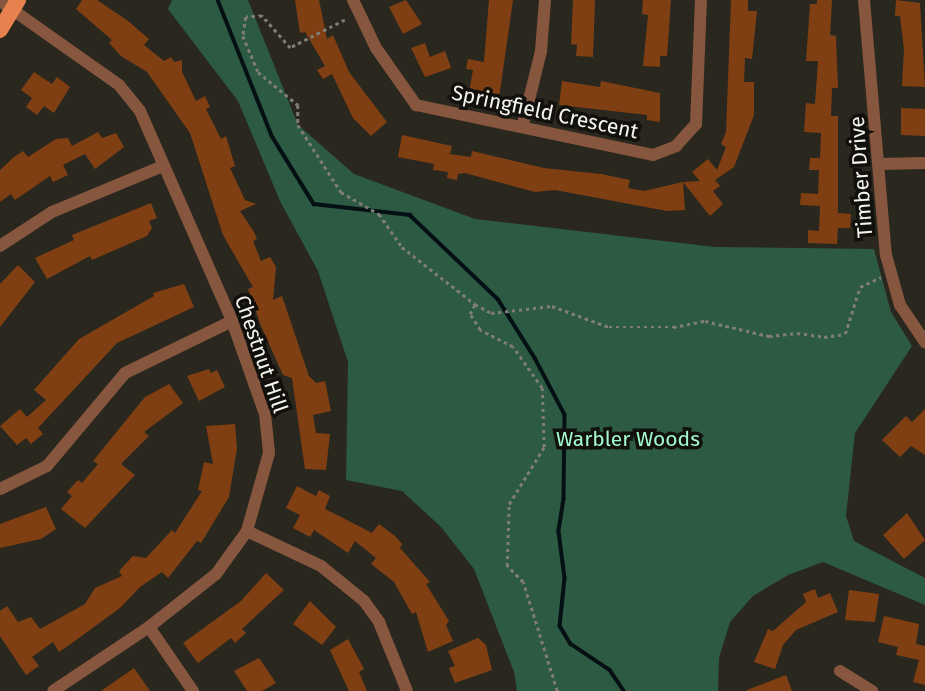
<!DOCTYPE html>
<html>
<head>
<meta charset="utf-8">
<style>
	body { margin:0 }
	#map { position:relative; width:925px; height:691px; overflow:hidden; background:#2a271e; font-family:"Fira Sans",sans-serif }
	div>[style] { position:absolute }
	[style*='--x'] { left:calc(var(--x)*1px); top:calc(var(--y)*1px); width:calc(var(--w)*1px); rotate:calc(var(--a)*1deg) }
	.green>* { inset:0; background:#2c5a43 }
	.stream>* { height:3.5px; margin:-1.75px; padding:0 1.75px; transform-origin:1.75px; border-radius:1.75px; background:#041014 }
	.building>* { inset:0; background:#803f12 }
	.path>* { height:2.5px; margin-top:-1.25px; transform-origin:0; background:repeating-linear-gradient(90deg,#7f7d75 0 3.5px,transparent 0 7px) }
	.minor>* { height:12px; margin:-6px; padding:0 6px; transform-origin:6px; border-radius:6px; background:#87563f }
	.major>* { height:16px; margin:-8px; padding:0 8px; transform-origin:8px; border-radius:8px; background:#e7824f }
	span { translate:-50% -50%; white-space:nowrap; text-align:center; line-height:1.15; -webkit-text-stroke:7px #12100c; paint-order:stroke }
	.street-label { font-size:21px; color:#f5f4ed }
	.park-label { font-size:21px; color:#a0facb }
</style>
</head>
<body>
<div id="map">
	<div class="green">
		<div style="clip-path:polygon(172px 0,248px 0,298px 125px,354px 174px,475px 219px,715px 247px,874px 249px,891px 312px,912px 346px,855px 433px,846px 516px,854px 541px,925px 578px,925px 605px,823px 562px,788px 575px,753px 596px,730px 622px,719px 658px,718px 691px,517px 691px,514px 672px,474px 569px,441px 527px,402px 491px,346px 480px,348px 362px,318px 271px,280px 201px,238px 101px,168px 9px)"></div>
	</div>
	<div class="stream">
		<div style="--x:218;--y:0;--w:146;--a:68.3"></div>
		<div style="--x:272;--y:136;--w:80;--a:58.3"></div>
		<div style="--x:314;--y:204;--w:97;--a:6.5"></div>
		<div style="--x:410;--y:215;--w:122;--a:43.7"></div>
		<div style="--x:498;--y:299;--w:70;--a:57.9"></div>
		<div style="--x:535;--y:358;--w:64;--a:62.2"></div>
		<div style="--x:565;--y:415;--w:84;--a:90.7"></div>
		<div style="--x:564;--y:499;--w:33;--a:99"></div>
		<div style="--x:559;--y:532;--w:46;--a:82.6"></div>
		<div style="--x:565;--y:578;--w:48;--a:95.9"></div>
		<div style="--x:560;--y:626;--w:21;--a:59"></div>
		<div style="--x:571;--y:644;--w:47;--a:33.7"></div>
		<div style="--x:610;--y:670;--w:25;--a:56"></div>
	</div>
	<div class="building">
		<div style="clip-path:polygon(82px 0,97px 0,128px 21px,149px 39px,144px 45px,164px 61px,171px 57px,174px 62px,182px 60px,182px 72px,196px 101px,205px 96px,210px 107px,206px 109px,221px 139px,226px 136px,235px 166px,230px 168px,245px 200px,256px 204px,240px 211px,254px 232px,257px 239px,253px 241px,261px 261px,270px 257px,276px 267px,273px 300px,282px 296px,309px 376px,316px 383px,325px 381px,331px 411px,313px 415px,316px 433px,330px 434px,326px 470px,305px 469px,292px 378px,283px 375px,261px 326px,248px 289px,253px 287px,223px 235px,190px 133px,147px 72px,121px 56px,109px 43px,112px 40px,76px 9px)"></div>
		<div style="clip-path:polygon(295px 0,319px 0,327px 39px,333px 35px,349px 72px,387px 122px,371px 136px,353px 118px,332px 74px,323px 79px,317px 70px,325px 66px,305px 32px,300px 33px)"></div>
		<div style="clip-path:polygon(406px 0,422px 24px,403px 34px,389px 7px)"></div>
		<div style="clip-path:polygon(489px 0,513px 0,499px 98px,469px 92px,473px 70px,466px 69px,468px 59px,484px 62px)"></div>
		<div style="clip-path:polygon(573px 0,595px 0,593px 57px,576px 56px,577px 45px,571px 44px)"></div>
		<div style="clip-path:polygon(643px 0,671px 0,667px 56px,660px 56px,660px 67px,643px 66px,648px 15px,642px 14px)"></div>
		<div style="clip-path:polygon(731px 0,748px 0,748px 11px,757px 11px,752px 59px,745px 58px,744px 82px,754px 82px,754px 115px,734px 167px,715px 180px,720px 186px,713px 191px,723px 204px,710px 216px,683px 182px,700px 181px,692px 172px,708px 159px,717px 170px,726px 147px,721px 144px,726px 132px)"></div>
		<div style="clip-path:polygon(817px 0,832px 0,830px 35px,836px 36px,838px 88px,832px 88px,831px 116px,838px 116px,838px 213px,851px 214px,850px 228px,838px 228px,837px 244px,808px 243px,808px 230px,819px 231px,820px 206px,800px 205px,801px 193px,818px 194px,819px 170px,809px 170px,810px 158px,820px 158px,821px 133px,804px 132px,806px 103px,815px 104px,818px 61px,806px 61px,810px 4px,817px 4px)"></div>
		<div style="clip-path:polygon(896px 0,920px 3px,925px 87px,902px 86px,904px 50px,900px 16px,895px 16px)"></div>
		<div style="clip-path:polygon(425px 43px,430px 57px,445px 51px,451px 68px,425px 77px,411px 48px)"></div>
		<div style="clip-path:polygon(34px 72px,52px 84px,57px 77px,70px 87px,54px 113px,44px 106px,37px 115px,26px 107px,32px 98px,21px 90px)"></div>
		<div style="clip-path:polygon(562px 81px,600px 87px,601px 81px,660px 93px,660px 122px,647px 120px,647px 115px,559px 105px)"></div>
		<div style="clip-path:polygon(901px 108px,925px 109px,925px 136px,901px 135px)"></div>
		<div style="clip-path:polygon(98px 132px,102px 138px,116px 133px,124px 147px,95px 169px,85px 154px,63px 165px,68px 175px,53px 182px,50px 176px,15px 200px,11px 194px,0 202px,0 170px,14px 157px,23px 151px,28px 157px,56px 139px,68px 138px,72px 146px)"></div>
		<div style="clip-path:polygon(402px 135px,452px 146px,450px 154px,471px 157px,472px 151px,544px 168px,601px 174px,630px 180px,628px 188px,644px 191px,683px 182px,685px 210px,667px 211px,555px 190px,535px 192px,465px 173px,458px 174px,457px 180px,447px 178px,448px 172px,433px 170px,434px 164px,398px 157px)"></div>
		<div style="clip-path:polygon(151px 203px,157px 218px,149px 221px,152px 228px,147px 236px,92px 260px,90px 256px,47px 279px,35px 258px,74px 240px,72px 235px)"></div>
		<div style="clip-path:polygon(18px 265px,35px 282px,0 327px,0 284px)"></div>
		<div style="clip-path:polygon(184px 284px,194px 307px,117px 343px,38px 428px,43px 434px,31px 444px,26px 438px,17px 445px,0 426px,20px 409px,27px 417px,46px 400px,34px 390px,79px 339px,154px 296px,153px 293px)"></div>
		<div style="clip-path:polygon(209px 369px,211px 373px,217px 370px,225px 387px,199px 401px,187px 376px)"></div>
		<div style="clip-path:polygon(169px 384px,183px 403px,144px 432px,149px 436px,121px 464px,135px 475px,85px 528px,61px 509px,72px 496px,67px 492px,78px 480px,82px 483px,98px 464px,93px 461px,145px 397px)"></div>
		<div style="clip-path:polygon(925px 409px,925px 455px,911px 446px,900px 457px,882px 440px,906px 416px,912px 422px)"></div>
		<div style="clip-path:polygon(235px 424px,237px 448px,229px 497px,201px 543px,197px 541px,168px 578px,162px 572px,140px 587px,120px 608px,72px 643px,59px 652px,53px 642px,32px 657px,39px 666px,26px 675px,0 636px,0 611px,7px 606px,18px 622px,31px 617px,40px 629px,85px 604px,95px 588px,122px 576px,119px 571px,133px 556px,146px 558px,172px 530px,175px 533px,202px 491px,198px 490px,204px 462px,213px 464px,206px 426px)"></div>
		<div style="clip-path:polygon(297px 486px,316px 496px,319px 490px,330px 496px,325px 509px,343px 518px,372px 533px,379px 524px,395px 536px,402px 544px,400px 548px,430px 582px,426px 584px,449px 621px,446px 625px,453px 641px,428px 652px,416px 612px,412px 614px,394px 582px,371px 564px,376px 558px,355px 541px,348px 553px,314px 530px,310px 537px,293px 528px,300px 515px,286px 508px)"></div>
		<div style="clip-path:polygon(46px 507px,56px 529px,41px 539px,0 548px,0 524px)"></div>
		<div style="clip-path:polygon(907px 513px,925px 540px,904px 559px,883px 535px)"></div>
		<div style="clip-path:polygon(266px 573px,284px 590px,242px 629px,246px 633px,235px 643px,231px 638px,198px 663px,183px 643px,241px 601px)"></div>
		<div style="clip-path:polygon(815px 589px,818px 598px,830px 593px,838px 612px,796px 630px,783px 645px,775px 669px,754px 662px,768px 629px,773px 631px,806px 602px,803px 594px)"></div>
		<div style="clip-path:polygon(849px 590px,879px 594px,875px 622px,845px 620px)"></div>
		<div style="clip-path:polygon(310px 601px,336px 627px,322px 645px,293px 624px)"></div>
		<div style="clip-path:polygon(884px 616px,919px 624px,916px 644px,925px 646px,925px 685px,913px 682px,919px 660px,896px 655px,898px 647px,878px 642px)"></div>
		<div style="clip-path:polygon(478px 638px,486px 645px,492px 670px,455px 683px,449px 668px,455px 666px,448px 651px)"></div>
		<div style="clip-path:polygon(348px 639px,364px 669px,359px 672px,367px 691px,349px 691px,330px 650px)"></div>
		<div style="clip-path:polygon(259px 658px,276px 683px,262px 691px,247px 691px,234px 671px)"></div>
		<div style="clip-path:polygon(134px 668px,150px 691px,101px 691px)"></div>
		<div style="clip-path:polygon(786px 675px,792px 691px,747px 691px,747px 690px)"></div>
	</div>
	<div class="path">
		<div style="--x:345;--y:20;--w:62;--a:153"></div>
		<div style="--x:290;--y:48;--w:43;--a:-131.2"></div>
		<div style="--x:262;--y:16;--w:16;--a:176"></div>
		<div style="--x:246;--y:17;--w:19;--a:99"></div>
		<div style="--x:243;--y:36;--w:39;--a:67"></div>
		<div style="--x:258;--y:72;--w:52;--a:39.5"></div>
		<div style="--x:298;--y:105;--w:20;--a:90"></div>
		<div style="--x:298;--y:125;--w:80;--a:57.3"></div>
		<div style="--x:341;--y:192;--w:44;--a:30.1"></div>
		<div style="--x:379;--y:214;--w:40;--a:55.1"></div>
		<div style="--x:402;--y:247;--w:93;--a:38"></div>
		<div style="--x:557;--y:691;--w:114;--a:-107.3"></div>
		<div style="--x:523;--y:582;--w:23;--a:-135"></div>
		<div style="--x:507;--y:566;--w:62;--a:-88.2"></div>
		<div style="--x:509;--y:504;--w:67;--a:-58.4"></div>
		<div style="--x:544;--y:447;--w:59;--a:-91.9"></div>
		<div style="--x:542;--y:388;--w:50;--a:-125.3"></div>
		<div style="--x:513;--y:347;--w:37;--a:-153"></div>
		<div style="--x:480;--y:330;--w:19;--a:-122"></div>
		<div style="--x:470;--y:314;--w:11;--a:-63"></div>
		<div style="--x:475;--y:304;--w:18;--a:29"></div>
		<div style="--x:491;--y:313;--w:61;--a:-6.5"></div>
		<div style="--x:552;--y:306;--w:61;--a:20.2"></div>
		<div style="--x:609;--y:327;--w:64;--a:0"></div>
		<div style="--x:673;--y:327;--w:33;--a:-11"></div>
		<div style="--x:705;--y:321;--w:66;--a:13.2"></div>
		<div style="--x:769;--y:336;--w:28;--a:-6"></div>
		<div style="--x:797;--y:333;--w:27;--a:8"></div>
		<div style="--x:824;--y:337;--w:21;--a:-8"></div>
		<div style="--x:845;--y:334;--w:49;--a:-72.3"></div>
		<div style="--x:860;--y:287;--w:23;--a:-25"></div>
	</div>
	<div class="minor">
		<div style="--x:353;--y:0;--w:53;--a:64.4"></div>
		<div style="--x:376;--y:48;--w:70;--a:54.9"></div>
		<div style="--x:416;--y:105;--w:242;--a:11.9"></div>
		<div style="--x:653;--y:155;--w:25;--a:-21"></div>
		<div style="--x:676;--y:146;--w:30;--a:-48"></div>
		<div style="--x:696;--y:124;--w:124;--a:-87.7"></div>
		<div style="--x:864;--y:0;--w:256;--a:85.1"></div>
		<div style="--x:886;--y:255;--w:52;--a:74.4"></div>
		<div style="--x:900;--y:305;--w:45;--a:56"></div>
		<div style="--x:0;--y:1;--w:146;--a:35.2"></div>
		<div style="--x:119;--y:85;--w:33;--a:51"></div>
		<div style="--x:140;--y:111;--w:229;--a:66.3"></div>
		<div style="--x:232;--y:321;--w:99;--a:70.5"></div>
		<div style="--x:265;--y:414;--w:39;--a:84"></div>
		<div style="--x:269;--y:453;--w:81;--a:105.8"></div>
		<div style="--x:247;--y:531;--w:53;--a:125.8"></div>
		<div style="--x:216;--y:574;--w:85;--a:141.7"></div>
		<div style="--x:149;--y:627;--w:115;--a:146.3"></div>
		<div style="--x:523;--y:124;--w:75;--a:-76.1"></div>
		<div style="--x:541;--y:51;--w:51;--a:-85.5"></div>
		<div style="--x:880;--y:164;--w:45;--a:-1.3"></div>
		<div style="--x:0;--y:246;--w:62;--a:-33.2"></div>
		<div style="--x:52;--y:212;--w:120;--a:-22.5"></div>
		<div style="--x:0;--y:489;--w:52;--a:-26.1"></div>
		<div style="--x:47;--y:466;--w:121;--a:-50"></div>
		<div style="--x:125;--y:373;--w:119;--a:-25.9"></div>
		<div style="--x:247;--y:531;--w:82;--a:25.3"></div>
		<div style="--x:321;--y:566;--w:55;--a:39.1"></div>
		<div style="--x:364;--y:601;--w:26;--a:54"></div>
		<div style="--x:379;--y:622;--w:74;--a:67.9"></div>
		<div style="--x:149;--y:627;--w:78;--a:55.5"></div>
		<div style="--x:840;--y:671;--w:38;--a:32"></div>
	</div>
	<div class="major">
		<div style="--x:0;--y:30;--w:35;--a:-59"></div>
	</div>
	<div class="street-label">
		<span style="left:545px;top:112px;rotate:12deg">Springfield Crescent</span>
		<span style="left:861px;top:177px;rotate:-94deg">Timber Drive</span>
		<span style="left:261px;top:354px;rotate:71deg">Chestnut Hill</span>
	</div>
	<div class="park-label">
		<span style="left:628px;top:439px">Warbler Woods</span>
	</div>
</div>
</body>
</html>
